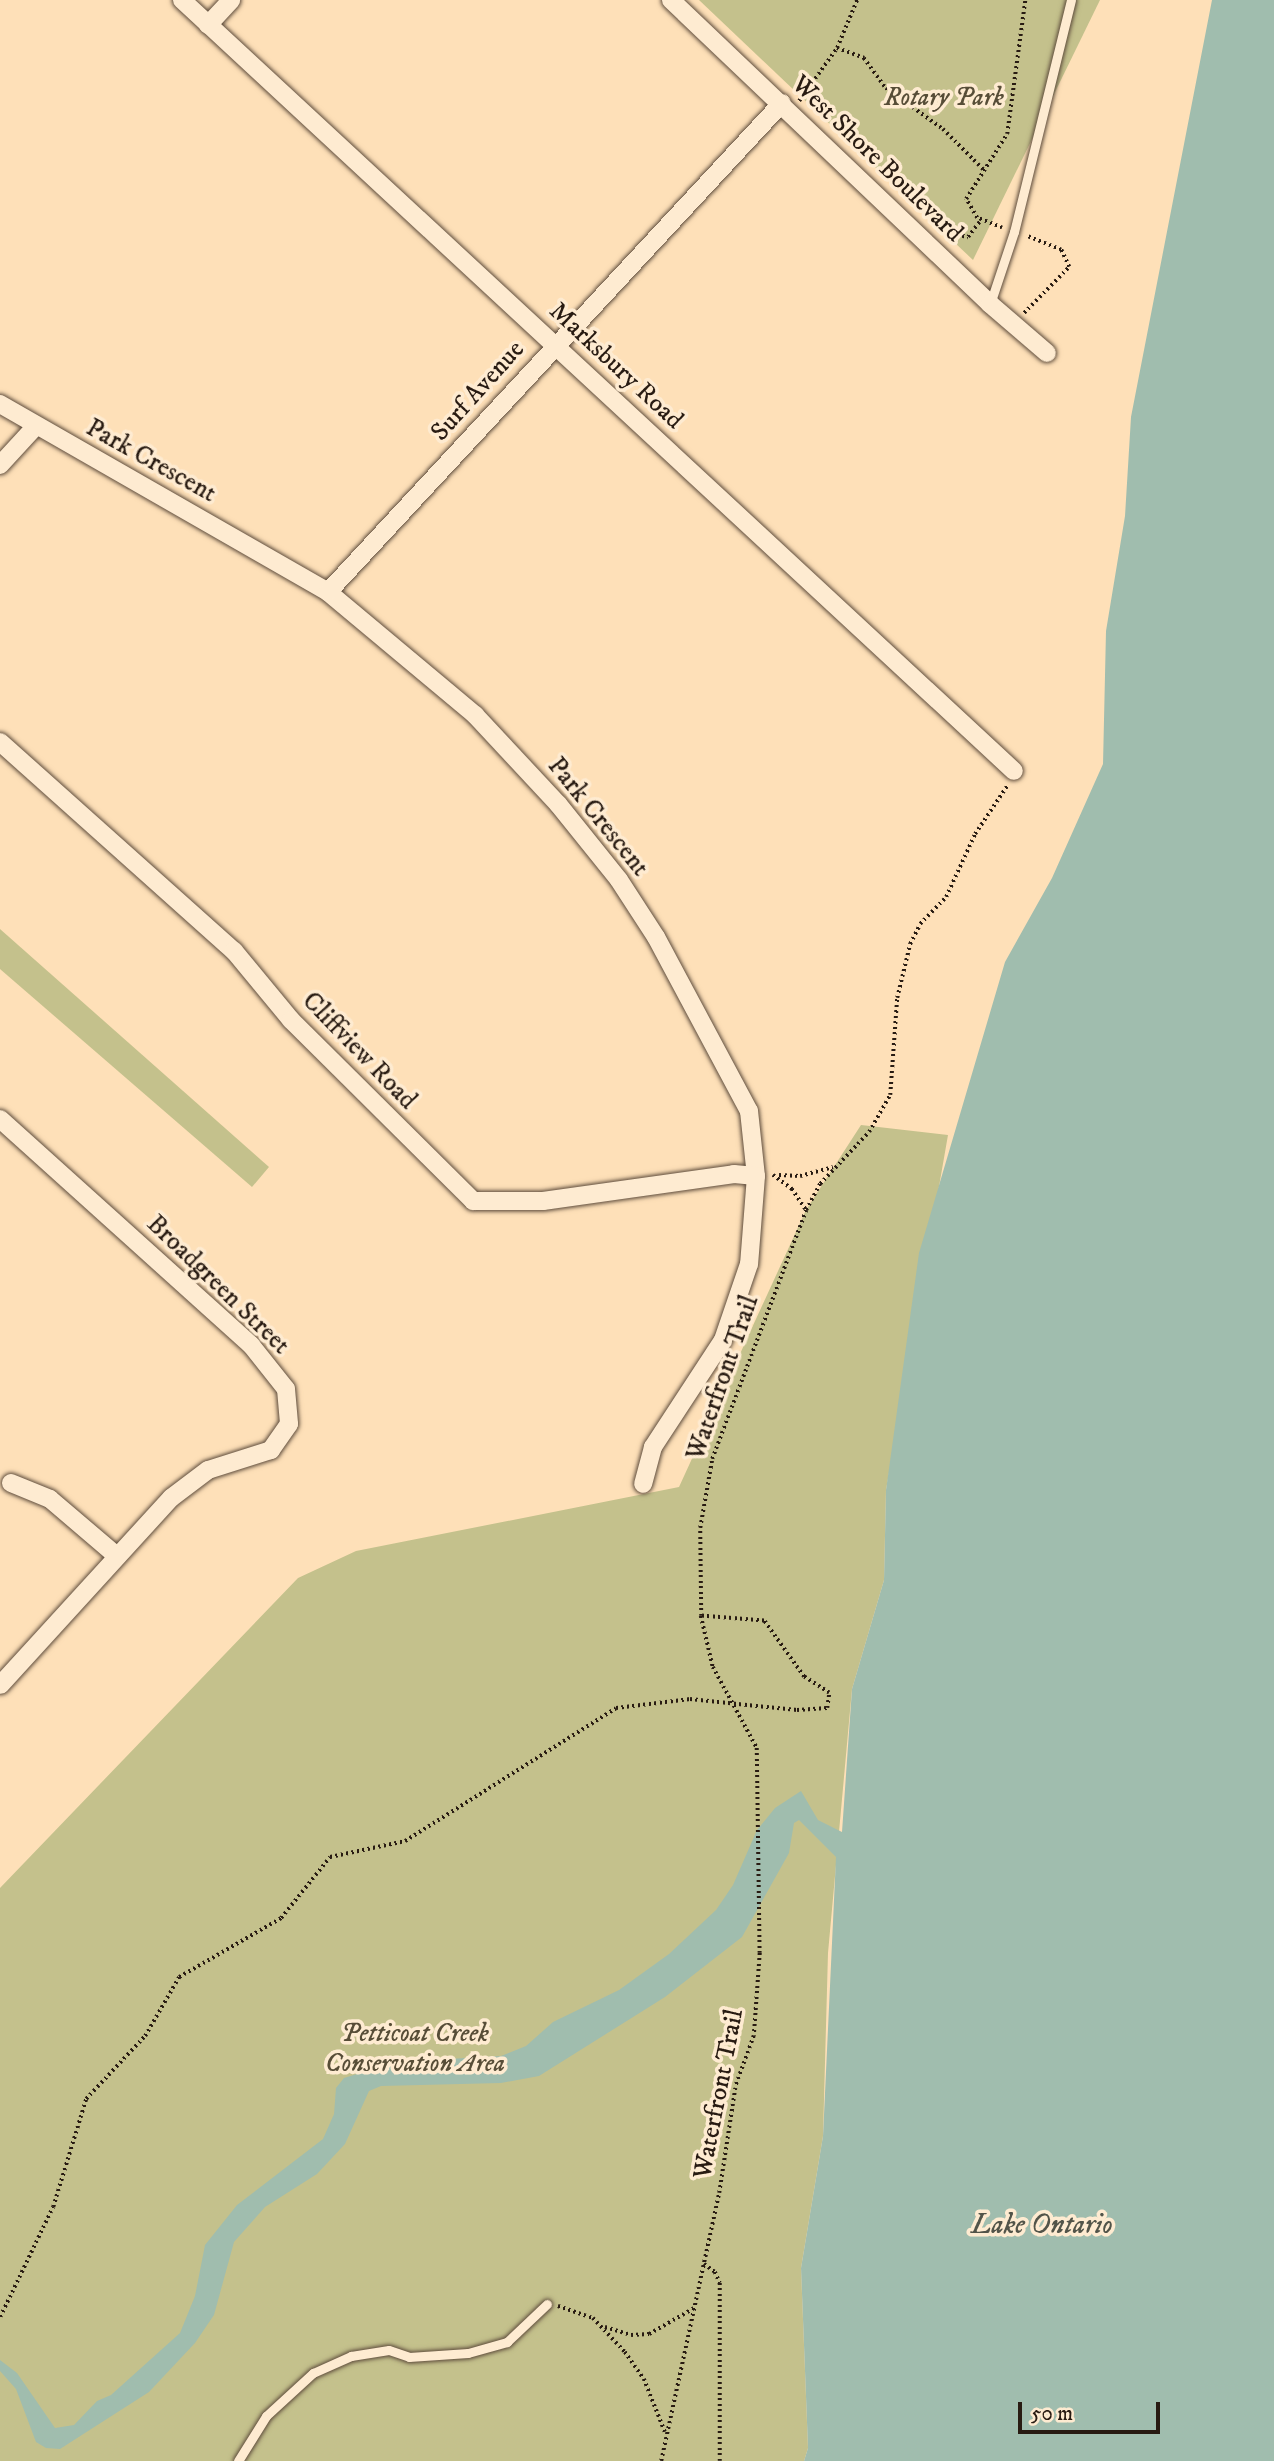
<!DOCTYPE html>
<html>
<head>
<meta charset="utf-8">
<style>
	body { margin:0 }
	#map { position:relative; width:1274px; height:2461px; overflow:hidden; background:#fee0b8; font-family:"IM FELL DW Pica",serif }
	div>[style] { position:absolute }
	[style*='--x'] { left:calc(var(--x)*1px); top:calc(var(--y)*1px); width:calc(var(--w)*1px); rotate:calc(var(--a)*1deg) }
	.green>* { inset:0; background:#c4c18c }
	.water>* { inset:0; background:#a0bdae }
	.path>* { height:3.5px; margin-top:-1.75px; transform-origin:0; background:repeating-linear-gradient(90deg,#281b12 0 2px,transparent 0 5.5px) }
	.roads { filter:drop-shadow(0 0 2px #5e4c3c) drop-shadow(0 0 2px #5e4c3c) }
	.service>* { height:9px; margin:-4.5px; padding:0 4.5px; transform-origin:4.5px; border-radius:4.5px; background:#feebd1 }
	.minor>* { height:18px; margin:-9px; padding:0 9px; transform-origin:9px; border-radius:9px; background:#feebd1 }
	.path-bridge>* { height:3.5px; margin-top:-1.75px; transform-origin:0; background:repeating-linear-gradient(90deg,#281b12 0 2px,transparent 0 5.5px) }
	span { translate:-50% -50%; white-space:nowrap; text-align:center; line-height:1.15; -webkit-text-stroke:7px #feebd1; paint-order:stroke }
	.park-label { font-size:26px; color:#574d37; font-style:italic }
	.street-label { font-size:26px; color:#281b12 }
	.water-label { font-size:28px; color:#525449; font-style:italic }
	.scale { position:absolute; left:1018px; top:2402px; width:142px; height:32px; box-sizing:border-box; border:4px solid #281b12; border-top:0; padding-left:9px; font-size:21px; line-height:24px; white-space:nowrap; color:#281b12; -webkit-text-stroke:5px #feebd1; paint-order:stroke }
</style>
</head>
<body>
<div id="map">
	<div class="green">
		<div style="clip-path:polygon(699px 0,1100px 0,973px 260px)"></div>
		<div style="clip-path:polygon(0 929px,269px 1167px,252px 1187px,0 969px)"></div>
		<div style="clip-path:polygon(861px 1125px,948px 1135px,886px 1490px,884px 1580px,852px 1689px,828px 1953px,823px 2136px,801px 2268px,808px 2448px,804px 2461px,0 2461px,0 1888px,298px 1578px,356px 1551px,679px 1487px,806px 1210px)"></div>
	</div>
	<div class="water">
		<div style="clip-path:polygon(1212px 0,1274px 0,1274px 2461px,804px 2461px,808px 2448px,801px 2268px,823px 2136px,836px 1857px,799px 1820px,794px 1823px,789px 1853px,742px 1937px,665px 1997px,539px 2076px,501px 2083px,381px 2086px,369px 2091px,345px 2144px,317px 2174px,265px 2207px,234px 2242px,214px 2315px,195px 2343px,149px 2392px,60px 2449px,46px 2448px,36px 2442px,16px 2389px,0 2371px,0 2360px,17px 2373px,55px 2428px,74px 2425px,97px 2401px,111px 2395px,180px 2333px,195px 2296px,205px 2245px,237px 2205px,323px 2139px,334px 2114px,336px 2088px,344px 2078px,396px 2062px,501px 2056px,526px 2046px,553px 2022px,619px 1990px,669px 1954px,716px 1910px,733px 1885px,757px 1830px,775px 1808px,801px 1791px,818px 1820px,842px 1832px,852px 1689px,884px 1580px,886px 1490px,919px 1253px,1005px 962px,1052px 878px,1103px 764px,1106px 631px,1125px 516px,1131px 417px)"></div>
	</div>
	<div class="path">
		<div style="--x:837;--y:48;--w:29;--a:20"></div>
		<div style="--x:864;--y:58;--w:37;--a:54"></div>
		<div style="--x:886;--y:88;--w:70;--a:35.7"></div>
		<div style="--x:943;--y:129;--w:59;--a:45"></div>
		<div style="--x:799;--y:101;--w:65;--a:-54.4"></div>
		<div style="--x:837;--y:48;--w:52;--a:-67.4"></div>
		<div style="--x:1002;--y:228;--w:27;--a:-158"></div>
		<div style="--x:977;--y:218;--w:22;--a:-120"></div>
		<div style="--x:966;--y:199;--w:77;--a:-57.8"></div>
		<div style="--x:1007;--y:134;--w:135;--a:-82.3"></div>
		<div style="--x:941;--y:230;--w:28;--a:15"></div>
		<div style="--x:968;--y:237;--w:21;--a:-53"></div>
		<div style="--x:1024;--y:313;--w:64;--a:-45.6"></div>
		<div style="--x:1069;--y:267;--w:19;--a:-115"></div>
		<div style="--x:1061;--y:250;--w:38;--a:-158"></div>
		<div style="--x:773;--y:1175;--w:24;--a:36"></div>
		<div style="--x:792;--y:1189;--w:25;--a:56"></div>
		<div style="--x:779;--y:1175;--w:21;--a:3"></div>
		<div style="--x:800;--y:1176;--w:34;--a:-15"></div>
		<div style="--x:704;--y:2264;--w:14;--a:36"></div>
		<div style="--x:715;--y:2272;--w:12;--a:66"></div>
		<div style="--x:720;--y:2283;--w:178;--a:90"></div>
		<div style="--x:558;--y:2306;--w:37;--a:19"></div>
		<div style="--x:593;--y:2318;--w:47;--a:46.7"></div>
		<div style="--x:625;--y:2352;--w:33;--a:55"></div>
		<div style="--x:644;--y:2379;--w:57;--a:68.4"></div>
		<div style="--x:0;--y:2317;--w:122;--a:-64.3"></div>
		<div style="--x:53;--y:2207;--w:113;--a:-73"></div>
		<div style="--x:86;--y:2099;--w:86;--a:-46.9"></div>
		<div style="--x:145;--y:2036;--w:68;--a:-60"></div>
		<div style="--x:179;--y:1977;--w:118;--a:-30"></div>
		<div style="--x:281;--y:1918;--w:78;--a:-51.2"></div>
		<div style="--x:330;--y:1857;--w:77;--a:-12"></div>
		<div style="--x:405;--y:1841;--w:249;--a:-32.2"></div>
		<div style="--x:616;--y:1708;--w:75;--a:-6.9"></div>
		<div style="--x:690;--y:1699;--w:108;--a:5.9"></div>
		<div style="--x:797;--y:1710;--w:30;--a:-4"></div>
		<div style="--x:827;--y:1708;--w:15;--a:-82"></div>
		<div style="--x:829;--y:1693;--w:30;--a:-147"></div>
		<div style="--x:804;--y:1677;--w:69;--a:-125.5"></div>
		<div style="--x:764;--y:1621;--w:63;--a:-175.5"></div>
		<div style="--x:701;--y:1616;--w:88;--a:-90.7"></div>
		<div style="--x:700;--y:1528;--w:70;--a:-80.1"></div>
		<div style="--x:712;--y:1459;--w:266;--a:-69.3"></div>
		<div style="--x:806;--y:1210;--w:30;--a:-62"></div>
		<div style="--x:820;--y:1184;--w:71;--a:-46.7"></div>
		<div style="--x:869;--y:1132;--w:43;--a:-60.4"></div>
		<div style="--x:890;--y:1095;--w:97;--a:-85.9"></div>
		<div style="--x:897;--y:998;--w:56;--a:-76.5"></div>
		<div style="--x:910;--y:944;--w:22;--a:-63"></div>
		<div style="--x:920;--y:924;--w:37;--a:-46"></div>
		<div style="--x:946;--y:897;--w:69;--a:-65.3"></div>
		<div style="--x:975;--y:834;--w:58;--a:-56.3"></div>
		<div style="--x:605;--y:2327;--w:27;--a:17"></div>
		<div style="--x:631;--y:2335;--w:18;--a:-3"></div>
		<div style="--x:649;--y:2334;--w:52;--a:-30"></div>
		<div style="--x:661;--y:2461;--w:274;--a:-77.8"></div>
		<div style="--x:719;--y:2193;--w:106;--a:-81.3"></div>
	</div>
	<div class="roads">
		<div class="service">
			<div style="--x:990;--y:304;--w:76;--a:-71.6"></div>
			<div style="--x:1014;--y:232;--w:239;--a:-76.2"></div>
			<div style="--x:238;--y:2461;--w:53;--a:-58.1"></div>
			<div style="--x:266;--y:2416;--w:64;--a:-42.5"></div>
			<div style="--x:313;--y:2373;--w:42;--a:-24.1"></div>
			<div style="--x:351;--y:2356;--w:38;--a:-9"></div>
			<div style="--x:389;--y:2350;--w:21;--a:19"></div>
			<div style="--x:409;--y:2357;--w:59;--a:-3.9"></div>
			<div style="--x:468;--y:2353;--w:41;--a:-15.8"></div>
			<div style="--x:507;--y:2342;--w:55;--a:-43.5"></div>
		</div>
		<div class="minor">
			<div style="--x:182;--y:0;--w:1134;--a:42.82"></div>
			<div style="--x:671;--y:0;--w:441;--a:43.6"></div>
			<div style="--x:990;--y:304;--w:75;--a:40.7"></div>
			<div style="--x:208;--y:25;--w:34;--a:-47"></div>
			<div style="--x:0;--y:404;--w:378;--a:29.8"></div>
			<div style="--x:328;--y:592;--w:192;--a:39.9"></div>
			<div style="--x:475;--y:715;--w:122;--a:47"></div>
			<div style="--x:558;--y:804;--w:97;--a:51.2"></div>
			<div style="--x:619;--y:880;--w:68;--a:57"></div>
			<div style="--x:656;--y:937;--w:197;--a:61.9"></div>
			<div style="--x:749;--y:1111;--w:65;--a:83.9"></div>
			<div style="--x:756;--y:1176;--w:88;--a:94.5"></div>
			<div style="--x:749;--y:1264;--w:80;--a:108.9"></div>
			<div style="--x:723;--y:1340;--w:128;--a:123.2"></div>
			<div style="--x:653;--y:1447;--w:38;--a:105"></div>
			<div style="--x:0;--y:465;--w:52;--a:-47.4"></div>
			<div style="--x:328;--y:592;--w:667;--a:-47.13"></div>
			<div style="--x:0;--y:742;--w:314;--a:41.8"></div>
			<div style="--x:234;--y:951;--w:89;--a:50.4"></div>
			<div style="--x:291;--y:1020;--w:257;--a:44.8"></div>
			<div style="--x:473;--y:1201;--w:70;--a:0"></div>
			<div style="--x:543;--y:1201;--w:193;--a:-8"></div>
			<div style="--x:734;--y:1174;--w:22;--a:5"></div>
			<div style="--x:0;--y:1119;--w:338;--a:42"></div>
			<div style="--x:251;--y:1345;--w:56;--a:51.5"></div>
			<div style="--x:286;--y:1389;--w:35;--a:85"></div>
			<div style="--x:289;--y:1424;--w:32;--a:125"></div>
			<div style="--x:271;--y:1450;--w:66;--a:162.4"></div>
			<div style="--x:208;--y:1470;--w:46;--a:142.9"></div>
			<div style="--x:171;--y:1498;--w:253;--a:132.4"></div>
			<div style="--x:11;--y:1483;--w:42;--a:22.3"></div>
			<div style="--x:50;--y:1499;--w:88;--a:40.4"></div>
		</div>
	</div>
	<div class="path-bridge">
		<div style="--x:701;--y:1616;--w:52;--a:76.8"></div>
		<div style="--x:713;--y:1667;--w:92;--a:61.5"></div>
		<div style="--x:757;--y:1748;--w:205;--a:89.2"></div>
		<div style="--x:760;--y:1953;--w:83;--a:94.1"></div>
		<div style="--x:754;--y:2036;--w:55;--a:110.1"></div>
	</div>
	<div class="park-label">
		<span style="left:944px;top:98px">Rotary Park</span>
		<span style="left:415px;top:2049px">Petticoat Creek<br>Conservation Area</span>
	</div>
	<div class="street-label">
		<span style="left:877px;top:159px;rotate:44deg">West Shore Boulevard</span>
		<span style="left:616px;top:366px;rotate:43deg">Marksbury Road</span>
		<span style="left:478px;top:391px;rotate:-48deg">Surf Avenue</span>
		<span style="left:151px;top:461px;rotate:29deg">Park Crescent</span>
		<span style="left:598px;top:817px;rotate:51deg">Park Crescent</span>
		<span style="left:359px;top:1051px;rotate:46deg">Cliffview Road</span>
		<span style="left:218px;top:1285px;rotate:44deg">Broadgreen Street</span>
		<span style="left:723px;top:1378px;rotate:-71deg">Waterfront Trail</span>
		<span style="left:719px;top:2094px;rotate:-79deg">Waterfront Trail</span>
	</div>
	<div class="water-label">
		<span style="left:1042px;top:2225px">Lake Ontario</span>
	</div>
	<div class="scale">50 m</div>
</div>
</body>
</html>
